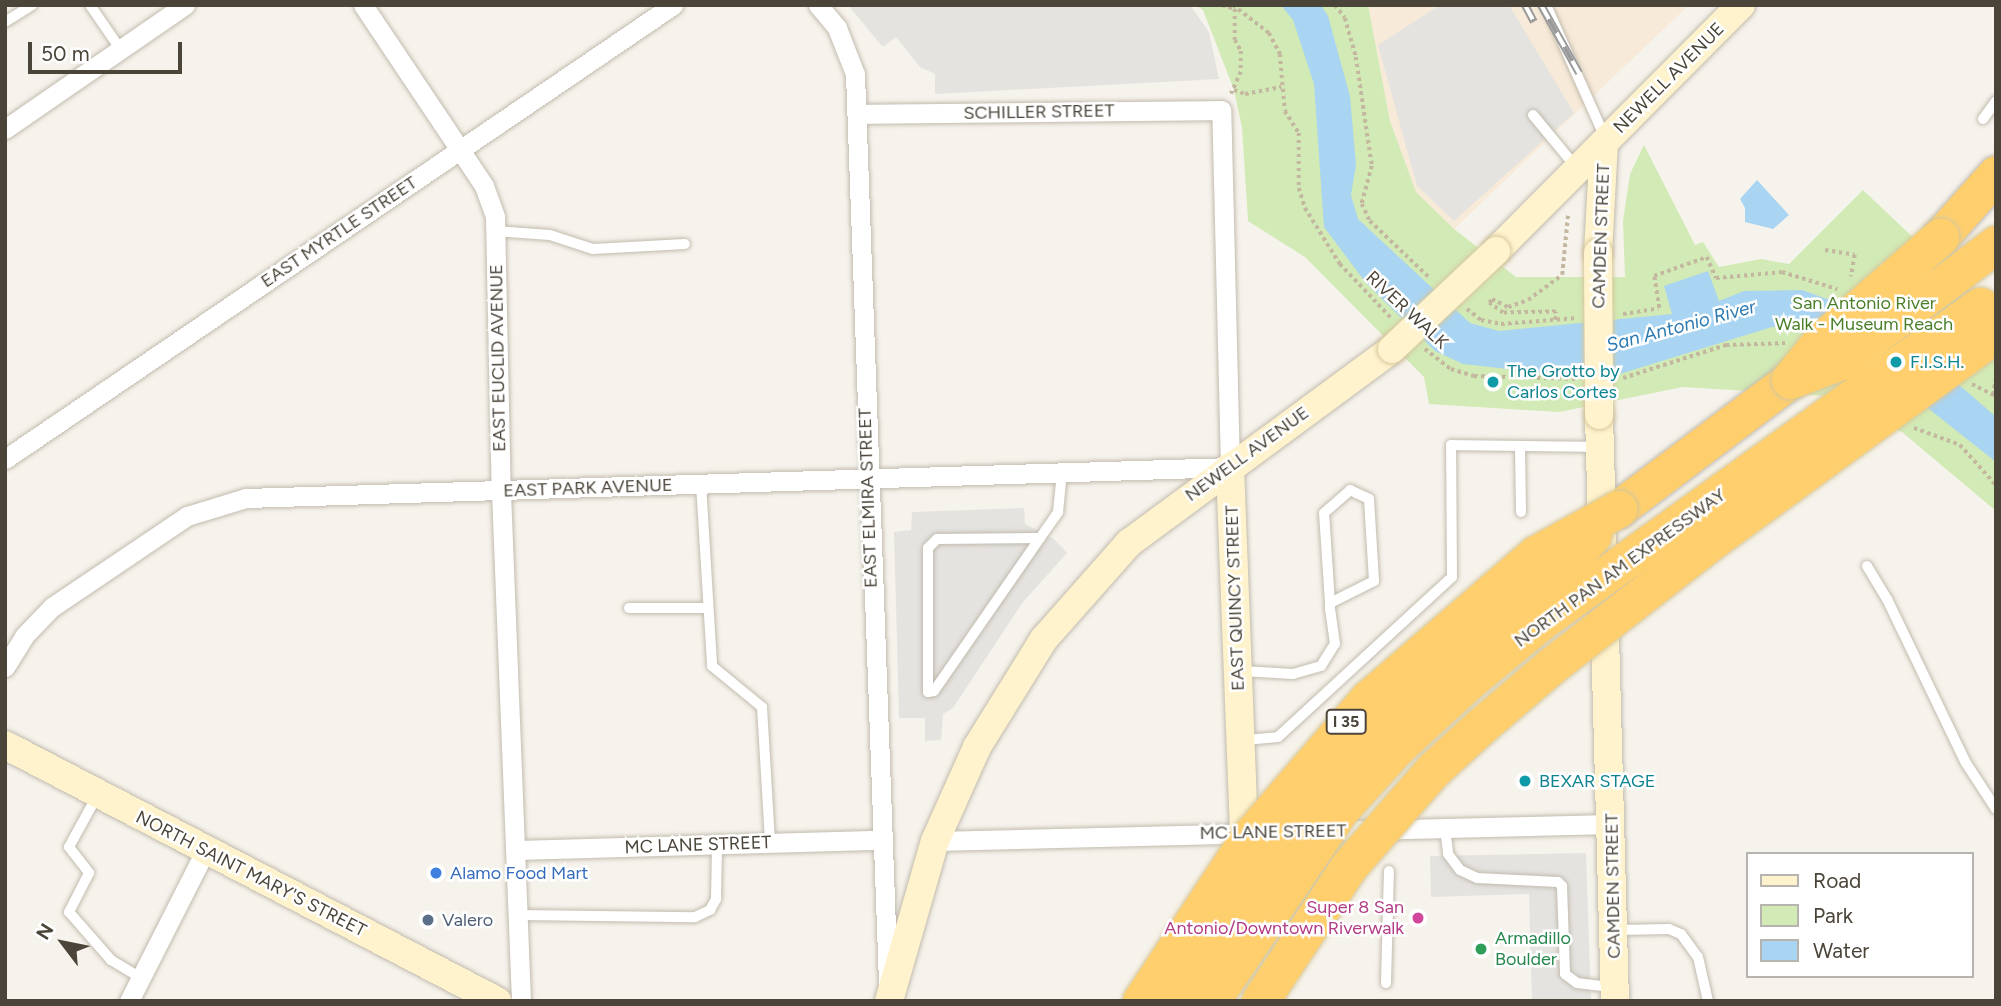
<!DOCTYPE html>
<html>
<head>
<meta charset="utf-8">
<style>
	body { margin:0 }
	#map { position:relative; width:2001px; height:1006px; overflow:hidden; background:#f6f3ec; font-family:Figtree,sans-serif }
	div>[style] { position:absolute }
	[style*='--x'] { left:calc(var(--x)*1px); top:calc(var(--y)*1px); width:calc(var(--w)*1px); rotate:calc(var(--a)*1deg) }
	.commercial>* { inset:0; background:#f7ead8 }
	.green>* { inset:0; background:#d2eab5 }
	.parking>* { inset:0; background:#e5e3e0 }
	.water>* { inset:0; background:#a9d4f2 }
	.path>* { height:3.5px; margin-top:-1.75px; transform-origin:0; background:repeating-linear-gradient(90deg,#c4b79f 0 3.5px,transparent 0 7px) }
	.roads { filter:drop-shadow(0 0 2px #c2bbae) drop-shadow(0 0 2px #c2bbae) }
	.lane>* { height:10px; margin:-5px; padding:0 5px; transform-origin:5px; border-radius:5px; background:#fff }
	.street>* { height:19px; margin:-9.5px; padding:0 9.5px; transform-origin:9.5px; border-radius:9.5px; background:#fff }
	.secondary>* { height:28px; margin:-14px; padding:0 14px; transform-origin:14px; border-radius:14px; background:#fff3cd }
	.highway>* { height:37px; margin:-18.5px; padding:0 18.5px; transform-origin:18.5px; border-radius:18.5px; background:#ffcf6e }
	.rail>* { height:8px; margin-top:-4px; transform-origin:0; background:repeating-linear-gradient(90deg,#fff 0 16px,#9a9a9a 0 32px); box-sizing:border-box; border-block:2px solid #9a9a9a }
	.bridges { filter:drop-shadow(0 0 2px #d6c79b) drop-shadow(0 0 2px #d6c79b) }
	.secondary-bridge>* { height:28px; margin:-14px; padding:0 14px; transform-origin:14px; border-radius:14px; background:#fff3cd }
	.highway-bridge>* { height:37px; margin:-18.5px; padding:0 18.5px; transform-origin:18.5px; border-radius:18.5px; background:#ffcf6e }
	.dots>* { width:19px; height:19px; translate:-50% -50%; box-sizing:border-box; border:4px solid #fff; border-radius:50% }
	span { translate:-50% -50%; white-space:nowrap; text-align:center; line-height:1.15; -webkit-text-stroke:5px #fff; paint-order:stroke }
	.shield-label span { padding:2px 5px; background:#fff; border:2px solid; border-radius:5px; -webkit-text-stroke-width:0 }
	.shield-label { font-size:16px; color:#4b4439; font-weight:700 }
	.street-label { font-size:18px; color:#4b4439 }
	.park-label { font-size:18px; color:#4a7f2a }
	.culture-label { font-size:18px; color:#0d838f }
	.left { translate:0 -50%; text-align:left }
	.shop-label { font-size:18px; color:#366cbe }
	.hotel-label { font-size:18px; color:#b23c85 }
	.right { translate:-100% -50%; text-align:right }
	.service-label { font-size:18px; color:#4e5e75 }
	.leisure-label { font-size:18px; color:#27864d }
	.water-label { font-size:19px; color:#2e7ab2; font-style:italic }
	.frame { position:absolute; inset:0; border:7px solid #4b4439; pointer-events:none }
	.legend { position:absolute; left:1746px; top:852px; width:228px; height:126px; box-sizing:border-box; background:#fff; border:2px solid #b7b4b0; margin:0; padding:9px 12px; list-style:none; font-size:21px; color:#4b4439 }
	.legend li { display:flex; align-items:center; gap:14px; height:35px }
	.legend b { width:35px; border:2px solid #b7b4b0 }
	.north { position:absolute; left:28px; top:908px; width:70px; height:70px; -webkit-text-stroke:5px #fff; paint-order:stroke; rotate:302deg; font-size:19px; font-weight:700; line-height:28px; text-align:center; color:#4b4439 }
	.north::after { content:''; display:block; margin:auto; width:24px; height:32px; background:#4b4439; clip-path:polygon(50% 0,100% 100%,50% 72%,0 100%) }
	.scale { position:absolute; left:28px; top:42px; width:154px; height:32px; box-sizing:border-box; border:4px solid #4b4439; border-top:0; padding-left:9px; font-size:21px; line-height:24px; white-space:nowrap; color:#4b4439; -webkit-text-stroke:5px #fff; paint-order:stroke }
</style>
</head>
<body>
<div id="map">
	<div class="commercial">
		<div style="clip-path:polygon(1368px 5px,1689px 5px,1454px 229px,1416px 192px,1390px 121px)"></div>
	</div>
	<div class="green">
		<div style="clip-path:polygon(1195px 5px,1368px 5px,1390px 121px,1416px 192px,1454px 229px,1516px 277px,1625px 277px,1623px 221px,1630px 174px,1644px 145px,1695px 245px,1703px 242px,1719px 267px,1761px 259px,1789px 264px,1863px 190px,1996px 316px,1996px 511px,1902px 432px,1827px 396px,1683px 387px,1559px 412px,1429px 404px,1424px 377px,1305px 257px,1248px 221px,1242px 128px,1234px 90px,1203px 10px)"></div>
	</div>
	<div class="parking">
		<div style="clip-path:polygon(848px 5px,1190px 5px,1209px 32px,1219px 79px,935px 94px,935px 74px,920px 67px,896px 37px,883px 47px)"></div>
		<div style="clip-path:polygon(1440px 5px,1509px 5px,1574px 113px,1454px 221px,1417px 186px,1378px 45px)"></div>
		<div style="clip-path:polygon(1024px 508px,1025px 524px,1054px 539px,1067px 553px,1023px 602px,953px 708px,943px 714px,941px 740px,925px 741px,925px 718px,899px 718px,894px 532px,911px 530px,912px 512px)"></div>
		<div style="clip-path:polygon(1586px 853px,1591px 1001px,1532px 1001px,1529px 894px,1431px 897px,1430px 856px)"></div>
	</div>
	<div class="water">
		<div style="clip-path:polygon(1281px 5px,1321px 5px,1328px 16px,1350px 96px,1356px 165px,1351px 195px,1358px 219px,1470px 323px,1499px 331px,1672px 314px,1664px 286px,1708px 271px,1719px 301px,1744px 291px,1802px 290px,1846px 306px,1908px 341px,1987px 409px,1996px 417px,1996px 462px,1910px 394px,1821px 334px,1802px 328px,1772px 327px,1623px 373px,1554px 374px,1463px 364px,1435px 351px,1366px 283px,1324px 227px,1314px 84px,1293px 20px)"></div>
		<div style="clip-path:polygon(1757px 180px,1789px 215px,1773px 229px,1745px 222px,1745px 208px,1740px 199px)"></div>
	</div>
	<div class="path">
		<div style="--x:1222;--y:5;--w:14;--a:17"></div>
		<div style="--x:1235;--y:9;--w:31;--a:90"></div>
		<div style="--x:1235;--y:40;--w:13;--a:61"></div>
		<div style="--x:1241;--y:51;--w:21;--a:90"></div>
		<div style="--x:1241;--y:72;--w:24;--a:114"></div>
		<div style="--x:1233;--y:5;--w:46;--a:37.9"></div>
		<div style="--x:1269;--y:33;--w:24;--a:62"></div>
		<div style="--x:1280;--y:54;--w:57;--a:85"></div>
		<div style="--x:1285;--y:111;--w:26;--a:58"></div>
		<div style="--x:1299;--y:133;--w:55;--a:90"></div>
		<div style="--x:1299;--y:188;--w:21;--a:73"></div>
		<div style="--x:1305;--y:208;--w:66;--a:58"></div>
		<div style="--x:1340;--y:264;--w:74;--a:46.6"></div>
		<div style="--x:1335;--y:5;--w:16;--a:52"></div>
		<div style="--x:1345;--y:18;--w:41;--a:74.2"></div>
		<div style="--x:1356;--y:57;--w:110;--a:81.6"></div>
		<div style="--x:1372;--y:166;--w:39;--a:105"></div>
		<div style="--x:1362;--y:204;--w:19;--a:65"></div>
		<div style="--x:1370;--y:221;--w:84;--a:43.6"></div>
		<div style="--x:1234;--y:90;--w:12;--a:20"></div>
		<div style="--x:1245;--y:94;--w:37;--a:-11"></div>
		<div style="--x:1825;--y:250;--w:30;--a:9"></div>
		<div style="--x:1855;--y:255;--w:22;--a:100"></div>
		<div style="--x:1467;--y:309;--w:18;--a:38"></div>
		<div style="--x:1481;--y:320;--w:20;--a:11"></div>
		<div style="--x:1501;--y:324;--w:76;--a:-4.5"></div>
		<div style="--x:1623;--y:314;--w:36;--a:-9"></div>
		<div style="--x:1659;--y:308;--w:32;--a:-99"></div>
		<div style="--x:1654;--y:276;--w:56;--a:-19.7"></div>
		<div style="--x:1707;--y:257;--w:23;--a:67"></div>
		<div style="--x:1716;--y:278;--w:66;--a:-5.2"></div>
		<div style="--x:1782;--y:272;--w:58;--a:17.2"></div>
		<div style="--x:1555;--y:320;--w:8;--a:-83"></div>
		<div style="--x:1556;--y:312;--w:53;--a:178.9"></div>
		<div style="--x:1503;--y:313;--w:17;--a:-144"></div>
		<div style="--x:1489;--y:303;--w:5;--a:-53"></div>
		<div style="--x:1492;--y:299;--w:18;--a:27"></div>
		<div style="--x:1508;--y:307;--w:21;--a:-19"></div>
		<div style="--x:1528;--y:300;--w:42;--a:-36.3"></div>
		<div style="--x:1562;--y:275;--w:61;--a:-84.4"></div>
		<div style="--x:1425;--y:349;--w:33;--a:38"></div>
		<div style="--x:1451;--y:369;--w:24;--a:17"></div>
		<div style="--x:1474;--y:376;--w:103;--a:1.7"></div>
		<div style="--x:1623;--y:378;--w:108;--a:-17.8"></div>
		<div style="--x:1726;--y:345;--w:59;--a:-1.9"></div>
		<div style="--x:1972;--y:384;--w:27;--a:27"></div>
		<div style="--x:1993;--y:395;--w:18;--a:-81"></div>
		<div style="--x:1914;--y:428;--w:49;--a:20.3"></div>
		<div style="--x:1960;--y:445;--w:54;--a:48"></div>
	</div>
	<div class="roads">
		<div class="lane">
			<div style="--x:90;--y:5;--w:55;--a:55.4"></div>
			<div style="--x:1546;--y:5;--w:142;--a:66"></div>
			<div style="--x:5;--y:22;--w:32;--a:-32"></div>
			<div style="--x:1533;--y:115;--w:66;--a:50.5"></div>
			<div style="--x:1983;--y:119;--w:22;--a:-54"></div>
			<div style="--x:495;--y:231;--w:55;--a:4.2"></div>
			<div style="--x:550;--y:235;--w:45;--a:18"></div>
			<div style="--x:593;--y:249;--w:92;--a:-3.1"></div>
			<div style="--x:1520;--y:447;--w:65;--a:89.1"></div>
			<div style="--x:701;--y:484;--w:182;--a:86.5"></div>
			<div style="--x:712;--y:666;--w:65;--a:39.4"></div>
			<div style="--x:762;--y:707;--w:136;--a:86.6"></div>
			<div style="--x:1040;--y:538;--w:103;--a:179.4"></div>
			<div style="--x:937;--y:539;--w:13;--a:135"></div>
			<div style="--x:928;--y:548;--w:144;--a:90"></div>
			<div style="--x:928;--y:692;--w:6;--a:-9"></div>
			<div style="--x:934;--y:691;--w:186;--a:-55.3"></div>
			<div style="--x:1040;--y:538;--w:32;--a:-55"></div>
			<div style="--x:1058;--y:512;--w:40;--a:-84.3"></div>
			<div style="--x:1867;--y:566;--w:39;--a:59"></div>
			<div style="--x:1887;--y:599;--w:182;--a:64.3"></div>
			<div style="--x:1966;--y:763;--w:55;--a:56.9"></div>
			<div style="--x:629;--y:608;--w:79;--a:0"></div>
			<div style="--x:1242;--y:671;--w:51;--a:3.4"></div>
			<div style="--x:1293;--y:674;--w:29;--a:-16"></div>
			<div style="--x:1321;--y:666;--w:26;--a:-58"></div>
			<div style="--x:1335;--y:644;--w:34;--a:-98"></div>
			<div style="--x:1330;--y:610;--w:7;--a:-90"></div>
			<div style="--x:1330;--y:603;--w:90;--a:-93.8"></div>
			<div style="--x:1324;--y:513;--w:35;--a:-41"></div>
			<div style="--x:1350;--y:490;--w:21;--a:25"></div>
			<div style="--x:1369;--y:499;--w:82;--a:86.5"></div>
			<div style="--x:1374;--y:581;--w:49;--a:153.4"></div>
			<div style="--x:1245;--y:740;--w:33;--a:-5"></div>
			<div style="--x:1278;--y:737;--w:236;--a:-42.6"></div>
			<div style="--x:1452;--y:577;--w:132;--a:-90.4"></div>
			<div style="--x:1451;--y:445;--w:146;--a:0.8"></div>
			<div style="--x:97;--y:796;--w:58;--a:118.8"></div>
			<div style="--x:69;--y:847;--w:33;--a:52"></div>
			<div style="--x:89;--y:873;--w:44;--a:117.1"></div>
			<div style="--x:69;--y:912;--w:64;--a:48.8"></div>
			<div style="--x:111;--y:960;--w:35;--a:31"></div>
			<div style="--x:1445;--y:828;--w:26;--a:83"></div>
			<div style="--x:1448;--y:854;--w:20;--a:53"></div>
			<div style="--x:1460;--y:870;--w:19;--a:25"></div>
			<div style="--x:1477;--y:878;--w:81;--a:2.8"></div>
			<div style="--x:1558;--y:882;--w:6;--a:45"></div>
			<div style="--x:1562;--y:886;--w:88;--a:88"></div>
			<div style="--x:1565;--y:974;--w:15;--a:37"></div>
			<div style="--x:1577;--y:983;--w:34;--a:7"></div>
			<div style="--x:519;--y:915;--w:176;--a:0.7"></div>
			<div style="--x:695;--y:917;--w:17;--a:-25"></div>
			<div style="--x:710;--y:910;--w:13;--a:-61"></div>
			<div style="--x:716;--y:899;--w:54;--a:-88.9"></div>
			<div style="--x:1616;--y:930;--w:53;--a:-1.1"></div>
			<div style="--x:1669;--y:929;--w:13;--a:23"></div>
			<div style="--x:1681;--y:934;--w:29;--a:54"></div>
			<div style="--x:1698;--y:957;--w:45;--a:77.2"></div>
			<div style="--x:1386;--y:983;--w:112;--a:-88.5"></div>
		</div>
		<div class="street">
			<div style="--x:363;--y:5;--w:218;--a:56.2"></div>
			<div style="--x:484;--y:186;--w:33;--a:70"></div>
			<div style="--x:495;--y:217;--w:275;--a:88.8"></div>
			<div style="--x:501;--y:492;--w:509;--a:87.75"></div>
			<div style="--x:818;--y:5;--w:30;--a:50"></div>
			<div style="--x:837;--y:28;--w:49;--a:68.6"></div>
			<div style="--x:855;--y:74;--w:911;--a:87.92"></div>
			<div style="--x:5;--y:129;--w:219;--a:-34.6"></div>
			<div style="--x:5;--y:459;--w:808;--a:-34.2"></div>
			<div style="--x:5;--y:667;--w:36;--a:-58"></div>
			<div style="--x:24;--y:636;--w:40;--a:-46"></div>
			<div style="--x:52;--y:607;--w:163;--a:-34"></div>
			<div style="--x:187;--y:516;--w:62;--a:-17"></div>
			<div style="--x:246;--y:498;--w:984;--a:-1.8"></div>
			<div style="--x:1230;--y:467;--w:357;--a:-91.4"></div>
			<div style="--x:1221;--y:110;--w:364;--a:179.4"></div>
			<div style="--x:1322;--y:831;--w:290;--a:-1.4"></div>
			<div style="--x:935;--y:841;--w:319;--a:-1.4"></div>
			<div style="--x:517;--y:850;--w:363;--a:-1.6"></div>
			<div style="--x:129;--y:1001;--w:168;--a:-63.1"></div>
		</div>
		<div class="secondary">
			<div style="--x:1496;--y:251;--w:347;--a:-45.1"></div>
			<div style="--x:1598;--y:253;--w:110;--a:-86.9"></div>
			<div style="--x:1599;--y:415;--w:586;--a:88.44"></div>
			<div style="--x:1230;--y:467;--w:385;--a:87.8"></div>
			<div style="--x:5;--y:745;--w:555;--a:27.49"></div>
			<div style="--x:889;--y:1001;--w:166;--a:-74"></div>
			<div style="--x:935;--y:841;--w:103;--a:-65.9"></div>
			<div style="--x:977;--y:747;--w:127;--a:-58.2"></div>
			<div style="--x:1044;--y:639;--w:128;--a:-48.5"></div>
			<div style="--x:1129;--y:543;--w:327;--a:-36.4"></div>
		</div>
		<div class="highway">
			<div style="--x:1940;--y:237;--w:84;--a:-48.4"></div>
			<div style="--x:1618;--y:509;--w:215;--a:-36.9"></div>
		</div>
	</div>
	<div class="rail">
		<div style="--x:1525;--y:5;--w:19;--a:62"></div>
		<div style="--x:1541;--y:5;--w:78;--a:60.8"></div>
	</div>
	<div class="bridges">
		<div class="secondary-bridge">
			<div style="--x:1598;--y:253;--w:162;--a:89.6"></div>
			<div style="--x:1392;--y:349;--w:143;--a:-43.3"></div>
		</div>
		<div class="highway-bridge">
			<div style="--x:1790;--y:379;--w:50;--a:-50.6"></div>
			<div style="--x:1822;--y:340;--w:157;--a:-41.1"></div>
			<div style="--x:1790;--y:380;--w:54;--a:-20.4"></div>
			<div style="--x:1841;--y:361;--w:194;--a:-37"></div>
			<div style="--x:1141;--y:1001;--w:198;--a:-56.6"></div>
			<div style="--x:1250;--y:836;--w:181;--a:-49.3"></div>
			<div style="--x:1368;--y:699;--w:222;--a:-40.8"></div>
			<div style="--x:1536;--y:554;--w:94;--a:-28.8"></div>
			<div style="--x:1176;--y:1001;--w:169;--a:-57.3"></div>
			<div style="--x:1267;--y:859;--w:135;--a:-50.4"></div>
			<div style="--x:1353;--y:755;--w:97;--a:-45.4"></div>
			<div style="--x:1421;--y:686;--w:170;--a:-39.5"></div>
			<div style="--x:1552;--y:578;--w:59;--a:-46.4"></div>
			<div style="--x:1211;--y:1001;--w:230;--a:-56"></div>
			<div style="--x:1340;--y:810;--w:85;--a:-47.9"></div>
			<div style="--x:1397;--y:747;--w:99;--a:-42.5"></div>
			<div style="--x:1470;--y:680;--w:91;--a:-39.6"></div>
			<div style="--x:1540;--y:622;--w:542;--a:-35.69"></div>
			<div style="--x:1260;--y:1001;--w:162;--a:-56.6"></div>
			<div style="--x:1349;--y:866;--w:129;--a:-48.8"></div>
			<div style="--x:1434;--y:769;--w:64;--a:-42.5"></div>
			<div style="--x:1481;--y:726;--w:92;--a:-40.6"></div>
			<div style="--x:1551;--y:666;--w:205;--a:-37.9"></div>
			<div style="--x:1713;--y:540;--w:350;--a:-36.1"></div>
		</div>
	</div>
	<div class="dots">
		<div style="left:1896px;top:362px;background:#0f9aa8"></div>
		<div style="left:1493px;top:382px;background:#0f9aa8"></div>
		<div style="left:1525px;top:781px;background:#0f9aa8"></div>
		<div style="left:436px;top:873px;background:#3f7fe0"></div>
		<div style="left:1418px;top:918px;background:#d1479c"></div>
		<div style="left:428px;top:920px;background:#5c6f8a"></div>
		<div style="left:1481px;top:949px;background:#2e9e5b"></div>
	</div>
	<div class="shield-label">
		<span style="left:1346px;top:722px">I 35</span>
	</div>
	<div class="street-label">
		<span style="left:1669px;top:78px;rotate:-45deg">NEWELL AVENUE</span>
		<span style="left:1039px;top:112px;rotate:-1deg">SCHILLER STREET</span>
		<span style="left:339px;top:232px;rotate:-34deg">EAST MYRTLE STREET</span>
		<span style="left:1601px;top:236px;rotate:-88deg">CAMDEN STREET</span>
		<span style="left:1407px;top:310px;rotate:43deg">RIVER WALK</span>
		<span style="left:498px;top:358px;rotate:-91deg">EAST EUCLID AVENUE</span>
		<span style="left:1247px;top:454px;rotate:-36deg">NEWELL AVENUE</span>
		<span style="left:588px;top:488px;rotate:-2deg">EAST PARK AVENUE</span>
		<span style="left:868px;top:498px;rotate:-92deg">EAST ELMIRA STREET</span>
		<span style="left:1620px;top:568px;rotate:-36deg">NORTH PAN AM EXPRESSWAY</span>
		<span style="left:1235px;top:598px;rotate:-92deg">EAST QUINCY STREET</span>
		<span style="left:1273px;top:832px;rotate:-1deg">MC LANE STREET</span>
		<span style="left:698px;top:845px;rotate:-2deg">MC LANE STREET</span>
		<span style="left:251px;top:874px;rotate:27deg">NORTH SAINT MARY'S STREET</span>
		<span style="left:1613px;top:886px;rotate:-91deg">CAMDEN STREET</span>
	</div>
	<div class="park-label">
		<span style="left:1864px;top:314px">San Antonio River<br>Walk - Museum Reach</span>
	</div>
	<div class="culture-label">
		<span class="left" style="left:1910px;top:362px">F.I.S.H.</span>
		<span class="left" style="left:1507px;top:382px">The Grotto by<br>Carlos Cortes</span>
		<span class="left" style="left:1539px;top:781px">BEXAR STAGE</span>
	</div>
	<div class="shop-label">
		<span class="left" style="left:450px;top:873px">Alamo Food Mart</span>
	</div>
	<div class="hotel-label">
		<span class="right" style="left:1404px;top:918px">Super 8 San<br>Antonio/Downtown Riverwalk</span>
	</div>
	<div class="service-label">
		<span class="left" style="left:442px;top:920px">Valero</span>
	</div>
	<div class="leisure-label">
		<span class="left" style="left:1495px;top:949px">Armadillo<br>Boulder</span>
	</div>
	<div class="water-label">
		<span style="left:1681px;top:326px;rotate:-15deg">San Antonio River</span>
	</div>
	<div class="frame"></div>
	<ul class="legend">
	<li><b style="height:9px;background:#fff3cd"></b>Road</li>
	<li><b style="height:19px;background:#d2eab5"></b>Park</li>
	<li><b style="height:19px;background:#a9d4f2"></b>Water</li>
	</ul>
	<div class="north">N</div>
	<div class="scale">50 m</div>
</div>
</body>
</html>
